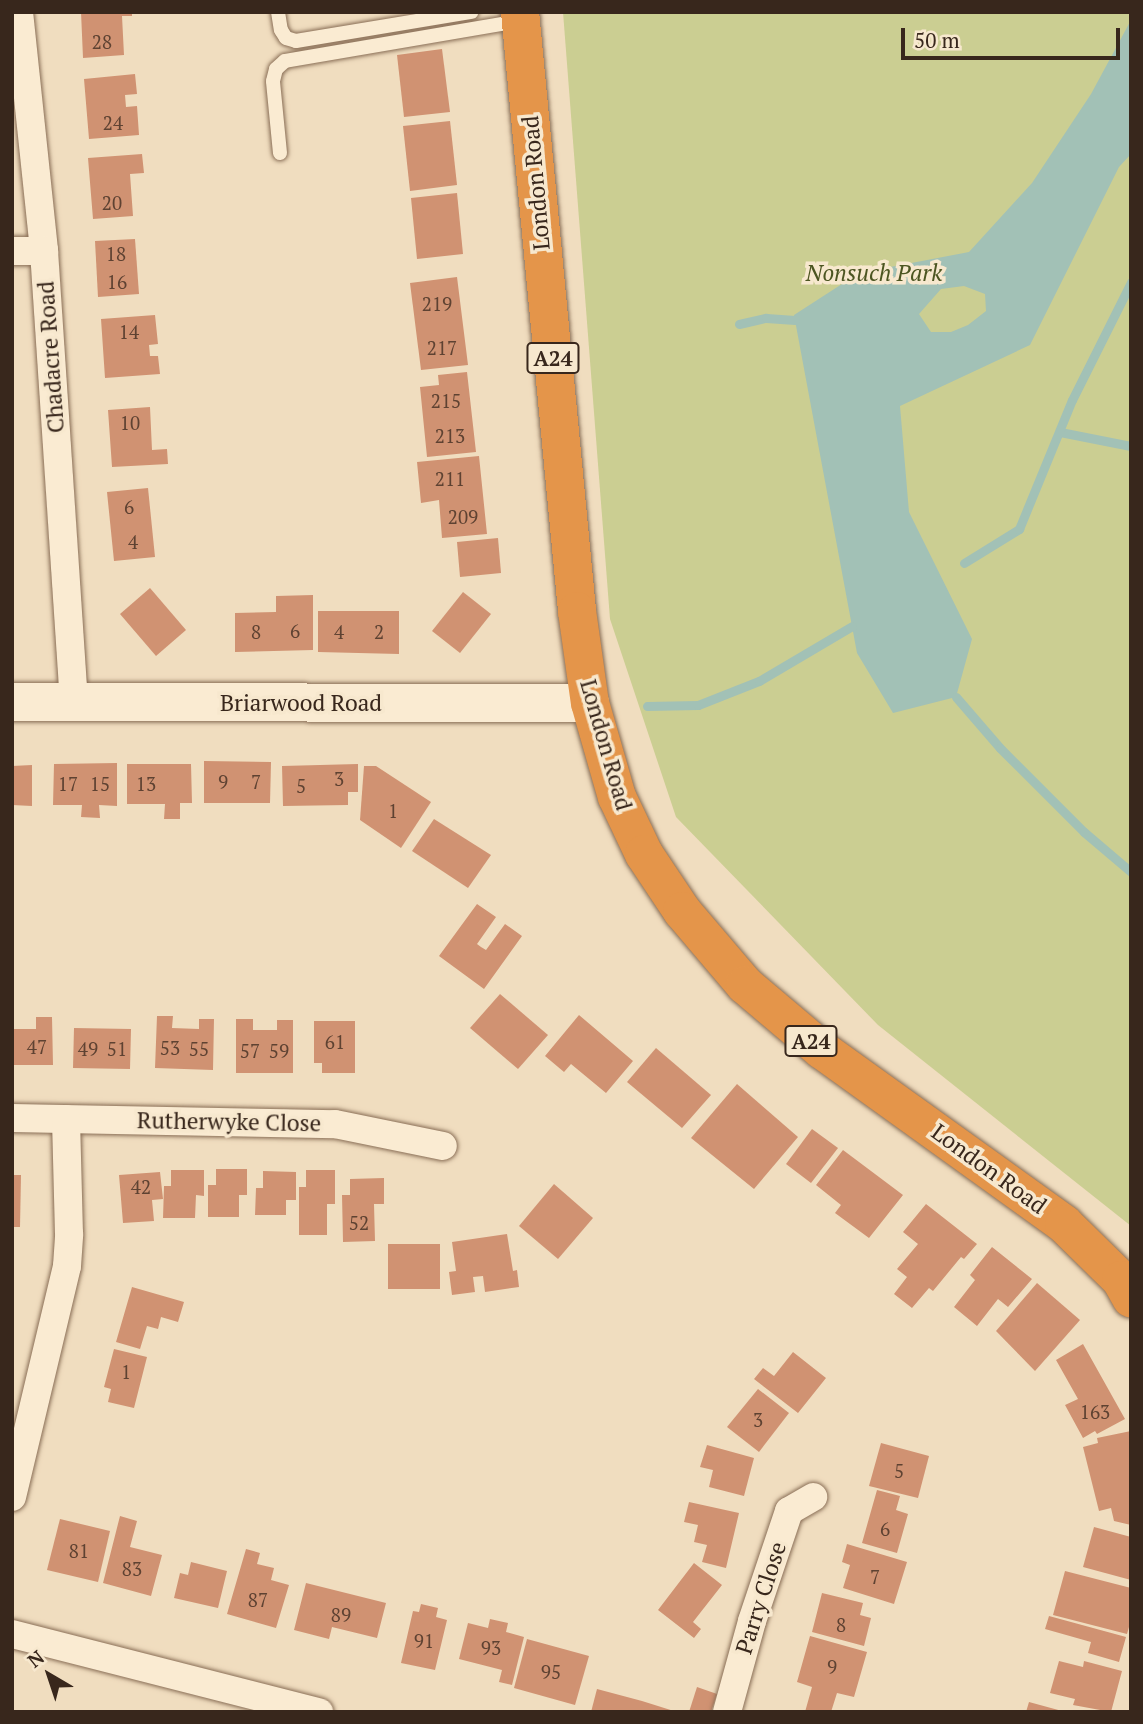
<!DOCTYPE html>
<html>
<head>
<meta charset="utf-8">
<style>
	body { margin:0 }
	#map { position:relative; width:1143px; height:1724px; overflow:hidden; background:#f0ddbf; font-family:"PT Serif",serif }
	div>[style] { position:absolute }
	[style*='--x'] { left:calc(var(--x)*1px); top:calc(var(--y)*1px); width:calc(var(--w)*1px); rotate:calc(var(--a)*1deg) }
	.green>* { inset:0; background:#cbce92 }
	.water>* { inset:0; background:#a2c1b6 }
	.stream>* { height:9px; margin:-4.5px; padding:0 4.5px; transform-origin:4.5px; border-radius:4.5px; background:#a2c1b6 }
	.building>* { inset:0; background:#d09272 }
	.roads { filter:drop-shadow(0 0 2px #896e56) drop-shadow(0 0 2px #896e56) }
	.lane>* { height:14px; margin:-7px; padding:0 7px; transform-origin:7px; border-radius:7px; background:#faebd2 }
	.street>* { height:28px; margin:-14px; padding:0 14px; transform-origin:14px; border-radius:14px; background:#faebd2 }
	.secondary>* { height:38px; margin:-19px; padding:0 19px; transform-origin:19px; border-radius:19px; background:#faebd2 }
	.highway>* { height:38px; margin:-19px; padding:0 19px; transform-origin:19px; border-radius:19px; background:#e4954a }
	span { translate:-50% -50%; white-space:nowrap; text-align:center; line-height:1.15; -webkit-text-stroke:7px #f7e8ce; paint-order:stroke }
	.number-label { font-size:19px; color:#5e4232 }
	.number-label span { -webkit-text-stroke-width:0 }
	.shield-label span { padding:2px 5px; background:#f7e8ce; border:2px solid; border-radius:5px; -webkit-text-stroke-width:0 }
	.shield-label { font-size:21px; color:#38271c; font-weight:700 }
	.street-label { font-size:23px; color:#38271c }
	.park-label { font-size:23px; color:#4c5521; font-style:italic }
	.frame { position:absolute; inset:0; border:14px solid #38271c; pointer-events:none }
	.north { position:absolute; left:14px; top:1640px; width:70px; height:70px; -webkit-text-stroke:5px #f7e8ce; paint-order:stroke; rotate:321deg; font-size:19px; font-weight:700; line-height:28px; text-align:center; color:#38271c }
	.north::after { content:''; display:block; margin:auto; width:24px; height:32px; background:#38271c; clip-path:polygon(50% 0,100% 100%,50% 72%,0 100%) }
	.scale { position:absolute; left:901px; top:28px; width:219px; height:32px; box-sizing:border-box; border:4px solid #38271c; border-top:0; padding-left:9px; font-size:21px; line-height:24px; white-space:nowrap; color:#38271c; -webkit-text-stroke:5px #f7e8ce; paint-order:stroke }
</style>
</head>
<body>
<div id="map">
	<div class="green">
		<div style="clip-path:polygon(563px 12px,1131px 12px,1131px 1226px,878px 1025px,676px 817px,610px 619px)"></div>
	</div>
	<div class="water">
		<div style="clip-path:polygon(evenodd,1131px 20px,1131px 154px,1119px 167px,1030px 345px,900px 406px,909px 512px,972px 639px,956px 697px,893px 713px,857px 653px,794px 315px,859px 273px,969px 252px,1032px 183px,1091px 94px,1131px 20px,964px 286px,985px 294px,986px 311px,968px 325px,951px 332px,931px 332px,919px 314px,941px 289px,964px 286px)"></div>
	</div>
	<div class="stream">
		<div style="--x:739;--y:324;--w:28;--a:-13"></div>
		<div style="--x:766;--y:318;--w:29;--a:4"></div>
		<div style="--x:1060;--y:432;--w:72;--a:11.2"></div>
		<div style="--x:964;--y:563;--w:65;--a:-31.7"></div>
		<div style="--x:1019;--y:529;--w:139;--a:-67.7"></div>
		<div style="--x:1072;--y:400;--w:132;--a:-63.4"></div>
		<div style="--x:956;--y:697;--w:67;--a:49.2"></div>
		<div style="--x:1000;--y:748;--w:119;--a:45"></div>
		<div style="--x:1084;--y:832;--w:62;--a:40.4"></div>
		<div style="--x:647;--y:706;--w:51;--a:-1.1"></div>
		<div style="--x:698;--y:705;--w:66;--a:-21.5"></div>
		<div style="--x:759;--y:681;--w:108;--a:-30.6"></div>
	</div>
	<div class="building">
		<div style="clip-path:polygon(81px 12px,132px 12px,132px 16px,122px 16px,124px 55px,83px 58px)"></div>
		<div style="clip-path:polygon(442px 49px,450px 112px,404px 117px,397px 55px)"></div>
		<div style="clip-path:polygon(135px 74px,137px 94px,125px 95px,126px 107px,137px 106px,139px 135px,89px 139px,84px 79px)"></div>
		<div style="clip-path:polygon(450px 121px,457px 185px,410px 191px,403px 126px)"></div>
		<div style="clip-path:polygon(142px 154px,144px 173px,130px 174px,133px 216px,93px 219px,88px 158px)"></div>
		<div style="clip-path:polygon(457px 193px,463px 254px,417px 259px,411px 198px)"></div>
		<div style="clip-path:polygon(135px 239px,139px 294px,98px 297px,95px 241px)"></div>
		<div style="clip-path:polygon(457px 277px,468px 365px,421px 370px,410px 283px)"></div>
		<div style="clip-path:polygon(155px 315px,158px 344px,149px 345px,150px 356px,158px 356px,160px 374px,105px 378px,101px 319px)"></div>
		<div style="clip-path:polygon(467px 372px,476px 452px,427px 457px,420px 387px,439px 385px,438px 375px)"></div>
		<div style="clip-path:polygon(150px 407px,152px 450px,167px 449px,168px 464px,112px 467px,108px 410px)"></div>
		<div style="clip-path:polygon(479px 456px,487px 534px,442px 538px,439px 500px,421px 503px,417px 462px)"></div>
		<div style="clip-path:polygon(148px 488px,155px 557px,114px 561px,107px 492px)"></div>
		<div style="clip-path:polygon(498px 538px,501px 573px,460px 577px,457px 542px)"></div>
		<div style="clip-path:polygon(150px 588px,186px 630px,156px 656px,120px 614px)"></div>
		<div style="clip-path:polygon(463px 592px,491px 614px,460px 653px,432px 631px)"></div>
		<div style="clip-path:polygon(313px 595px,313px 650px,235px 652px,235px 613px,276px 612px,276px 596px)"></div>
		<div style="clip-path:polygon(318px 611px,399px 611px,399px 654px,318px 652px)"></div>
		<div style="clip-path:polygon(204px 761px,271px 762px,270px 803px,204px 803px)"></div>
		<div style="clip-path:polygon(117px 763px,117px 806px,99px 805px,100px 818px,81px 817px,82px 805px,53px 805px,54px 764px)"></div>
		<div style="clip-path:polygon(127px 764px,191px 764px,192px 803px,180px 803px,180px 819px,164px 819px,165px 804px,127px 804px)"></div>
		<div style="clip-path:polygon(358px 764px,358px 792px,348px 792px,348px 805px,283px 806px,282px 766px)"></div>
		<div style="clip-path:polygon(32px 765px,32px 806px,12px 805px,12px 766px)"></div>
		<div style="clip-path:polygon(364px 766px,376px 766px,431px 802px,401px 848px,360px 820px)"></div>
		<div style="clip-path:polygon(434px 819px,491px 855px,468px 888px,412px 851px)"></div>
		<div style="clip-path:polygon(477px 904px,496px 917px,477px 944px,481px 947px,486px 950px,505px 924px,522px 936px,484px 989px,439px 956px)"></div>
		<div style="clip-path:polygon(500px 994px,548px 1035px,518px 1069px,470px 1028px)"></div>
		<div style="clip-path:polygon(579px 1015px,633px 1061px,606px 1093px,571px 1064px,564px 1072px,545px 1056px)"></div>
		<div style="clip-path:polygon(157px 1016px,173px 1016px,172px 1028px,199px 1029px,199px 1019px,214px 1019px,213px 1070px,155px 1068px)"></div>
		<div style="clip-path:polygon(36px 1017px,52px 1017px,53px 1065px,12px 1065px,12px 1029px,36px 1029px)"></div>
		<div style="clip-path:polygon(236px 1019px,253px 1019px,253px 1030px,277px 1030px,277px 1020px,293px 1020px,293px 1073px,236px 1073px)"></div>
		<div style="clip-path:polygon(314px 1021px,355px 1021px,355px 1073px,322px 1073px,322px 1063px,314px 1063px)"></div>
		<div style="clip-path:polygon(74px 1028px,131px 1029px,130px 1069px,73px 1068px)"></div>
		<div style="clip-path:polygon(656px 1048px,711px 1095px,682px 1128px,627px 1082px)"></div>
		<div style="clip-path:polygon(737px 1084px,798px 1137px,754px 1189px,691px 1138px)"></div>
		<div style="clip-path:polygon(812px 1129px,838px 1148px,811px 1183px,786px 1164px)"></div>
		<div style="clip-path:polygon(843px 1150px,903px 1195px,869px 1238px,835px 1213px,841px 1205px,816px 1185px)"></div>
		<div style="clip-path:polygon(216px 1169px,247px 1169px,247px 1195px,239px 1195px,239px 1217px,208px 1217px,208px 1185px,216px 1185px)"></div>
		<div style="clip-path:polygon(171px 1170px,204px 1170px,204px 1196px,196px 1195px,195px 1218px,163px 1218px,164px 1186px,171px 1186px)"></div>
		<div style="clip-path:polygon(306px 1170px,335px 1170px,335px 1204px,327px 1204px,327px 1235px,299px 1235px,299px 1187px,306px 1187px)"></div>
		<div style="clip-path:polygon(263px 1171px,296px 1172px,296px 1200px,286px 1200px,286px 1215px,255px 1215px,256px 1188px,263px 1188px)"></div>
		<div style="clip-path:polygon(160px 1172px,163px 1199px,152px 1200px,154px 1221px,123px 1223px,119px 1175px)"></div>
		<div style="clip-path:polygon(12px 1175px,21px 1175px,20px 1227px,12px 1227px)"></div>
		<div style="clip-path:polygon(384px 1178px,384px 1204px,374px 1204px,375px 1241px,343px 1242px,342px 1195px,350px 1195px,350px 1179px)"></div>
		<div style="clip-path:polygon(554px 1184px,593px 1218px,558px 1259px,519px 1226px)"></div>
		<div style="clip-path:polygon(926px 1204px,977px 1244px,964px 1259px,961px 1257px,933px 1291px,929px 1288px,912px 1308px,894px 1294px,907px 1277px,897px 1269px,918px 1244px,903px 1232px)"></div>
		<div style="clip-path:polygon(507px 1234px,513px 1271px,517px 1270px,519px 1287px,485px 1292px,483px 1276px,473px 1277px,475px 1292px,452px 1295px,449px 1272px,456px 1271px,452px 1242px)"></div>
		<div style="clip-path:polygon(388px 1244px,440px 1244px,440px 1289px,388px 1289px)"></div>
		<div style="clip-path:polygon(992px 1247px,1032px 1279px,1008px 1307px,998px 1299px,977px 1326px,954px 1307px,975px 1280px,970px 1275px)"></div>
		<div style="clip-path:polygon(1037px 1283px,1080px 1320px,1035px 1371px,996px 1331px)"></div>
		<div style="clip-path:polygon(132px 1287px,184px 1302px,178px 1322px,161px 1317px,158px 1329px,147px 1326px,140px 1349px,116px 1342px)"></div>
		<div style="clip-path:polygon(1083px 1344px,1125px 1419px,1097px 1434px,1095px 1431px,1083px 1438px,1065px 1405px,1078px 1399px,1056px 1360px)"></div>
		<div style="clip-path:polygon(114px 1349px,147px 1357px,134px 1408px,108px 1402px,111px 1389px,104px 1387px)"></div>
		<div style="clip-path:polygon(793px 1352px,826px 1378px,798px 1413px,754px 1379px,763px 1368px,774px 1376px)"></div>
		<div style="clip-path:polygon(758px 1389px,789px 1413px,759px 1452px,727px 1427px)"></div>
		<div style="clip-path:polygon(1131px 1431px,1131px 1525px,1114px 1521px,1111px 1508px,1099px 1511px,1083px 1447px,1098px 1443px,1097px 1438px)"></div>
		<div style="clip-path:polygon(881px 1443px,929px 1456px,918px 1498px,869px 1486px)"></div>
		<div style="clip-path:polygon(707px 1445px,754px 1458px,744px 1496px,709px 1487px,713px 1470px,700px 1467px)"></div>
		<div style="clip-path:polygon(877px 1490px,900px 1496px,896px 1510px,908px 1514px,897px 1553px,862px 1543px)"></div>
		<div style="clip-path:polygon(689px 1502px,739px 1513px,726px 1568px,702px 1562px,707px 1545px,694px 1542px,698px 1525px,684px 1522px)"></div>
		<div style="clip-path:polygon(120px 1516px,137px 1521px,130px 1547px,162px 1555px,151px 1596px,103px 1583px)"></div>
		<div style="clip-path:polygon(60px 1519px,110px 1531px,98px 1582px,47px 1570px)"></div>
		<div style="clip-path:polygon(1094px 1527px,1131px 1537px,1131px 1580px,1083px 1567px)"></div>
		<div style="clip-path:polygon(847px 1544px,907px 1562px,894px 1604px,843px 1588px,850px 1565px,842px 1562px)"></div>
		<div style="clip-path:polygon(246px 1549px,260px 1553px,257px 1564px,274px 1568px,271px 1580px,289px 1585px,276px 1628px,227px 1614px)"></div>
		<div style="clip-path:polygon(191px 1562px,227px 1571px,218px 1608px,174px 1598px,180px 1573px,188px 1575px)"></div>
		<div style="clip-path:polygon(694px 1563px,722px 1585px,693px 1622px,701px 1629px,694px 1638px,658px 1610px)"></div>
		<div style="clip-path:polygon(1065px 1571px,1131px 1588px,1131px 1620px,1127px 1634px,1053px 1615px)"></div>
		<div style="clip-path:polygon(306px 1583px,386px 1603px,377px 1638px,332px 1627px,329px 1639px,294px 1630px)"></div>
		<div style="clip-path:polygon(822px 1593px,863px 1603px,860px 1615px,871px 1618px,864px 1646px,812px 1632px)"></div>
		<div style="clip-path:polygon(421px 1604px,438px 1608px,436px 1617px,447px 1620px,435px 1670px,401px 1663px,413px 1611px,419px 1612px)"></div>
		<div style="clip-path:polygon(1049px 1616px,1126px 1637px,1119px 1662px,1088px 1653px,1091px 1642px,1045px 1629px)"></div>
		<div style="clip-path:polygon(490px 1619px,508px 1623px,506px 1632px,524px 1637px,512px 1685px,499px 1682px,502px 1670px,459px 1659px,468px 1623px,488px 1628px)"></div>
		<div style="clip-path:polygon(810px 1636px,867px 1652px,854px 1697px,837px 1693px,831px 1712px,805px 1712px,812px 1687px,797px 1682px)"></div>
		<div style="clip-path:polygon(527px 1639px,589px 1656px,575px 1705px,514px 1688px)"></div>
		<div style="clip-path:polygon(1059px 1661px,1083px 1667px,1084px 1661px,1122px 1671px,1111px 1712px,1073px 1705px,1075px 1699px,1050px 1693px)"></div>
		<div style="clip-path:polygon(697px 1687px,717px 1694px,711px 1712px,689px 1712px)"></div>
		<div style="clip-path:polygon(597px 1689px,642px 1701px,677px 1712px,591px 1712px)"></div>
		<div style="clip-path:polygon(1029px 1702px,1062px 1711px,1062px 1712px,1026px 1712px)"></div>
	</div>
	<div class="roads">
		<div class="lane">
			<div style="--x:278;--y:12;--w:18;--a:81"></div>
			<div style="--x:281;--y:30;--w:9;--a:58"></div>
			<div style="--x:286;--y:38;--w:10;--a:17"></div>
			<div style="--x:296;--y:41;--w:178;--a:-9.4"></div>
			<div style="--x:280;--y:153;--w:72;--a:-95.6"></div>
			<div style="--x:273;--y:81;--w:12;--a:-76"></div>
			<div style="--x:276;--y:69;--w:12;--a:-42"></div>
			<div style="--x:285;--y:61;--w:237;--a:-9.7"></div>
		</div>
		<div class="street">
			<div style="--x:19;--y:12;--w:240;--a:84"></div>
			<div style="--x:44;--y:251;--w:453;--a:86.2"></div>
			<div style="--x:12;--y:251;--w:32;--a:0"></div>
			<div style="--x:12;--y:1118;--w:323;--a:1.1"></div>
			<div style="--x:335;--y:1124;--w:110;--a:11.5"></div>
			<div style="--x:12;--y:1497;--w:237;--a:-76.6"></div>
			<div style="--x:67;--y:1266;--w:32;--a:-86"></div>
			<div style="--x:69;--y:1234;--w:115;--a:-91.5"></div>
			<div style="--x:12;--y:1634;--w:317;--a:14.3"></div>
			<div style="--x:727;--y:1712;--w:94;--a:-74.6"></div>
			<div style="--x:752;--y:1621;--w:116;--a:-71.4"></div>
			<div style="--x:789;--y:1511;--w:28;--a:-30"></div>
		</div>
		<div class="secondary">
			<div style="--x:12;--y:702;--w:578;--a:0.1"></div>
		</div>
		<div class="highway">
			<div style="--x:520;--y:12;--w:602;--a:84.56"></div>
			<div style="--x:577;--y:611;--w:93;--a:82"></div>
			<div style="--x:590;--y:703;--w:98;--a:74"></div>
			<div style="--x:617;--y:797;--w:63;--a:64.7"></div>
			<div style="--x:644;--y:854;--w:69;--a:56.3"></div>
			<div style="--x:682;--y:911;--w:97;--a:49.6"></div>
			<div style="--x:745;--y:985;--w:101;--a:40.2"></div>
			<div style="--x:822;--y:1050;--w:298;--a:35.7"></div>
			<div style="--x:1064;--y:1224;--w:80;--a:44.5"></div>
			<div style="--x:1121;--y:1280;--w:21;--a:61"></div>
		</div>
	</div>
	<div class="number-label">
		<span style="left:102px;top:42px">28</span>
		<span style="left:113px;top:123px">24</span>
		<span style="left:112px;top:203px">20</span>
		<span style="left:116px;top:254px">18</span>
		<span style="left:117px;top:282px">16</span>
		<span style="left:437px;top:304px">219</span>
		<span style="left:129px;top:332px">14</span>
		<span style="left:442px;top:348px">217</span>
		<span style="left:446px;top:401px">215</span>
		<span style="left:130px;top:423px">10</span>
		<span style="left:450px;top:436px">213</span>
		<span style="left:450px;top:479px">211</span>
		<span style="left:129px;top:507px">6</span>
		<span style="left:463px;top:517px">209</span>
		<span style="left:133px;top:542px">4</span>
		<span style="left:295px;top:631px">6</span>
		<span style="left:256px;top:632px">8</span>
		<span style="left:339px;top:632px">4</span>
		<span style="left:379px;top:632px">2</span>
		<span style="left:339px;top:779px">3</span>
		<span style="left:223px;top:782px">9</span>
		<span style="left:256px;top:782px">7</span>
		<span style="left:68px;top:784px">17</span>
		<span style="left:100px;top:784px">15</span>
		<span style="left:146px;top:784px">13</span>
		<span style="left:301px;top:786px">5</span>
		<span style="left:393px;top:811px">1</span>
		<span style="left:335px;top:1042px">61</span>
		<span style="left:37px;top:1047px">47</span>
		<span style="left:170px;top:1048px">53</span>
		<span style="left:88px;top:1049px">49</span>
		<span style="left:117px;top:1049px">51</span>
		<span style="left:199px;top:1049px">55</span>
		<span style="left:250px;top:1051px">57</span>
		<span style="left:279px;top:1051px">59</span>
		<span style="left:141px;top:1187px">42</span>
		<span style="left:359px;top:1223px">52</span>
		<span style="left:126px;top:1372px">1</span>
		<span style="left:1095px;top:1412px">163</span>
		<span style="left:758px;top:1420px">3</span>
		<span style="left:899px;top:1471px">5</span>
		<span style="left:885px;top:1529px">6</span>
		<span style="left:79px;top:1551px">81</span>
		<span style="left:132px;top:1569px">83</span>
		<span style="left:875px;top:1577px">7</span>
		<span style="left:258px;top:1600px">87</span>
		<span style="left:341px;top:1615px">89</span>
		<span style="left:841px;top:1625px">8</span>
		<span style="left:424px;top:1641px">91</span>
		<span style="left:491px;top:1648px">93</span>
		<span style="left:832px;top:1667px">9</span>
		<span style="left:551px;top:1672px">95</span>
	</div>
	<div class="shield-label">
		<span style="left:553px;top:358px">A24</span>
		<span style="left:811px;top:1041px">A24</span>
	</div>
	<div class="street-label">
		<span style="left:536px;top:183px;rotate:-95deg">London Road</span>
		<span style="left:51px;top:357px;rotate:-94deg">Chadacre Road</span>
		<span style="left:301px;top:703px">Briarwood Road</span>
		<span style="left:606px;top:745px;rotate:74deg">London Road</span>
		<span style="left:229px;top:1122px;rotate:1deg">Rutherwyke Close</span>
		<span style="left:989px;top:1169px;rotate:36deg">London Road</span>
		<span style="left:761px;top:1598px;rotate:-72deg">Parry Close</span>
	</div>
	<div class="park-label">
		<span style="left:874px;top:273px">Nonsuch Park</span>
	</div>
	<div class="frame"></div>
	<div class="north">N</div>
	<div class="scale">50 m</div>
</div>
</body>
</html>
